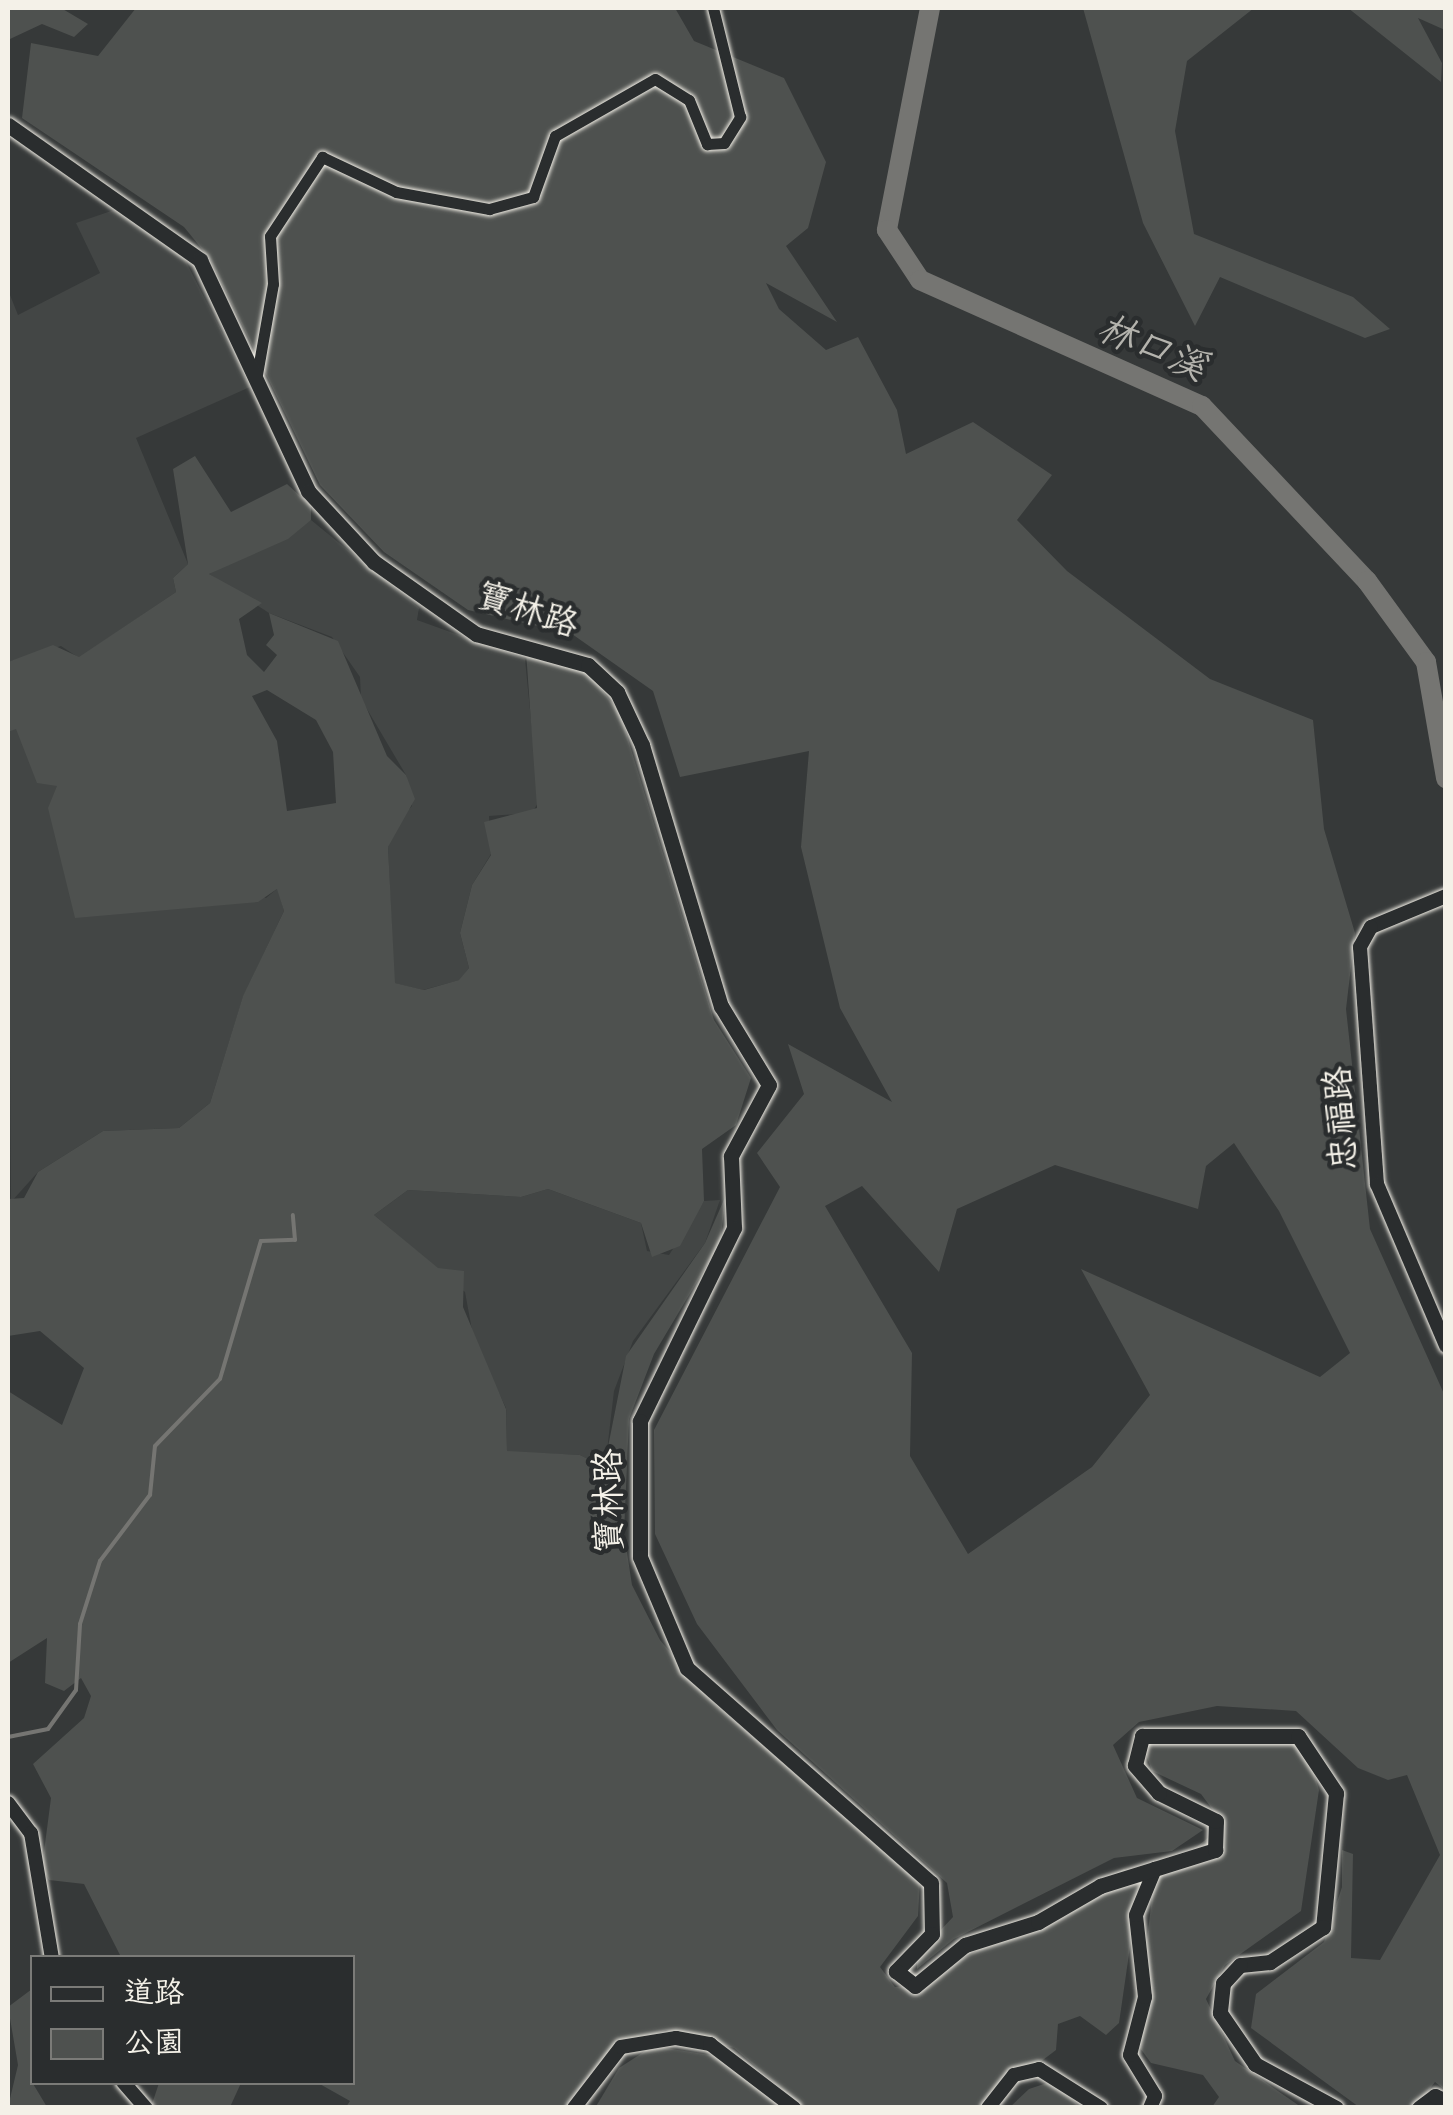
<!DOCTYPE html>
<html>
<head>
<meta charset="utf-8">
<style>
	body { margin:0 }
	#map { position:relative; width:1453px; height:2115px; overflow:hidden; background:#363939; font-family:Kalam,"LXGW WenKai TC",sans-serif }
	div>[style] { position:absolute }
	[style*='--x'] { left:calc(var(--x)*1px); top:calc(var(--y)*1px); width:calc(var(--w)*1px); rotate:calc(var(--a)*1deg) }
	.built>* { inset:0; background:#434645 }
	.green>* { inset:0; background:#4e514f }
	.stream>* { height:4px; margin:-2px; padding:0 2px; transform-origin:2px; border-radius:2px; background:#757572 }
	.river>* { height:20px; margin:-10px; padding:0 10px; transform-origin:10px; border-radius:10px; background:#757572 }
	.roads { filter:drop-shadow(0 0 2px #f4f1e8) drop-shadow(0 0 2px #f4f1e8) }
	.minor>* { height:11px; margin:-5.5px; padding:0 5.5px; transform-origin:5.5px; border-radius:5.5px; background:#2a2d2e }
	.tertiary>* { height:14px; margin:-7px; padding:0 7px; transform-origin:7px; border-radius:7px; background:#2a2d2e }
	.secondary>* { height:15px; margin:-7.5px; padding:0 7.5px; transform-origin:7.5px; border-radius:7.5px; background:#2a2d2e }
	span { translate:-50% -50%; white-space:nowrap; text-align:center; line-height:1.15; -webkit-text-stroke:9px #2a2d2e; paint-order:stroke }
	.street-label { font-size:35px; color:#f4f1e8 }
	.water-label { font-size:38px; color:#b4b3ad; font-style:italic }
	.frame { position:absolute; inset:0; border:10px solid #f4f1e8; pointer-events:none }
	.legend { position:absolute; left:30px; top:1955px; width:325px; height:130px; box-sizing:border-box; background:#2a2d2e; border:2px solid #7b7b78; margin:0; padding:12px 18px; list-style:none; font-size:30px; color:#f4f1e8 }
	.legend li { display:flex; align-items:center; gap:20px; height:50px }
	.legend b { width:50px; border:2px solid #7b7b78 }
</style>
</head>
<body>
<div id="map">
	<div class="built">
		<div style="clip-path:polygon(120px 208px,181px 252px,250px 387px,136px 438px,188px 564px,173px 578px,176px 592px,79px 658px,61px 646px,8px 662px,8px 290px,18px 315px,100px 273px,76px 223px)"></div>
		<div style="clip-path:polygon(311px 520px,419px 608px,417px 620px,525px 659px,539px 801px,532px 813px,489px 816px,491px 854px,472px 885px,460px 933px,469px 968px,460px 980px,423px 990px,394px 983px,388px 847px,392px 827px,412px 806px,406px 775px,361px 699px,360px 677px,332px 637px,269px 613px,209px 574px)"></div>
		<div style="clip-path:polygon(16px 728px,57px 786px,58px 801px,266px 898px,278px 888px,284px 911px,243px 997px,210px 1103px,179px 1128px,103px 1131px,38px 1172px,11px 1202px,8px 732px)"></div>
		<div style="clip-path:polygon(548px 1189px,641px 1223px,647px 1251px,669px 1255px,704px 1201px,720px 1200px,705px 1243px,633px 1341px,614px 1391px,605px 1468px,580px 1455px,507px 1452px,506px 1408px,474px 1341px,465px 1292px,374px 1215px,408px 1190px,521px 1197px)"></div>
	</div>
	<div class="green">
		<div style="clip-path:polygon(8px 8px,61px 8px,88px 24px,74px 37px,42px 24px,10px 39px,8px 50px)"></div>
		<div style="clip-path:polygon(evenodd,136px 8px,675px 8px,694px 41px,784px 78px,826px 162px,808px 228px,786px 246px,837px 322px,766px 283px,779px 309px,826px 350px,858px 337px,897px 410px,906px 454px,973px 422px,1052px 475px,1017px 520px,1067px 571px,1210px 679px,1313px 720px,1324px 829px,1355px 933px,1346px 1009px,1370px 1229px,1445px 1396px,1445px 2090px,1435px 2082px,1416px 2107px,1359px 2107px,1251px 2028px,1256px 1994px,1324px 1942px,1342px 1887px,1342px 1850px,1353px 1854px,1351px 1958px,1380px 1960px,1440px 1855px,1407px 1775px,1388px 1780px,1358px 1768px,1296px 1711px,1217px 1706px,1139px 1722px,1113px 1745px,1137px 1798px,1203px 1830px,1172px 1851px,1114px 1858px,954px 1939px,917px 1969px,917px 1955px,953px 1917px,947px 1883px,777px 1730px,697px 1624px,655px 1534px,654px 1430px,780px 1187px,757px 1153px,804px 1094px,788px 1044px,892px 1102px,840px 1008px,801px 847px,809px 751px,680px 777px,653px 691px,572px 634px,468px 610px,384px 552px,320px 485px,210px 259px,184px 227px,22px 118px,31px 43px,98px 56px,136px 8px,1234px 1143px,1279px 1211px,1350px 1353px,1320px 1377px,1081px 1269px,1150px 1395px,1092px 1467px,968px 1554px,910px 1456px,912px 1353px,825px 1206px,862px 1186px,939px 1272px,957px 1209px,1055px 1165px,1198px 1209px,1206px 1166px,1234px 1143px)"></div>
		<div style="clip-path:polygon(1083px 8px,1254px 8px,1187px 61px,1175px 131px,1194px 234px,1353px 297px,1390px 329px,1365px 338px,1220px 277px,1195px 326px,1143px 223px)"></div>
		<div style="clip-path:polygon(1348px 8px,1445px 8px,1445px 30px,1418px 18px,1442px 63px,1441px 82px)"></div>
		<div style="clip-path:polygon(evenodd,195px 456px,231px 512px,287px 484px,311px 506px,311px 520px,288px 539px,209px 574px,262px 603px,239px 619px,247px 655px,264px 672px,277px 655px,266px 645px,274px 635px,269px 613px,338px 641px,387px 756px,406px 775px,415px 799px,388px 847px,395px 983px,424px 990px,459px 980px,469px 968px,460px 933px,472px 885px,491px 855px,484px 822px,537px 808px,526px 651px,582px 665px,620px 713px,714px 1020px,751px 1078px,736px 1125px,702px 1149px,704px 1201px,680px 1246px,652px 1257px,641px 1223px,548px 1189px,521px 1197px,408px 1190px,374px 1215px,438px 1268px,464px 1271px,463px 1307px,506px 1409px,507px 1451px,580px 1455px,604px 1467px,626px 1356px,705px 1243px,726px 1195px,720px 1243px,654px 1354px,629px 1419px,624px 1533px,632px 1585px,660px 1640px,713px 1703px,920px 1881px,918px 1916px,880px 1967px,895px 1987px,916px 1985px,1124px 1869px,1140px 1878px,1119px 2023px,1106px 2035px,1080px 2016px,1058px 2024px,1056px 2050px,981px 2107px,803px 2107px,734px 2048px,666px 2030px,630px 2042px,576px 2107px,346px 2107px,350px 2101px,318px 2083px,352px 2082px,352px 1958px,121px 1957px,84px 1884px,49px 1880px,42px 1867px,51px 1798px,33px 1764px,84px 1718px,91px 1696px,81px 1678px,64px 1691px,45px 1683px,47px 1638px,8px 1663px,8px 1391px,62px 1425px,84px 1368px,40px 1331px,8px 1336px,8px 1199px,24px 1198px,38px 1172px,103px 1131px,179px 1128px,210px 1103px,243px 996px,284px 911px,277px 889px,258px 902px,75px 918px,48px 808px,57px 786px,37px 783px,16px 729px,8px 732px,8px 662px,53px 645px,79px 657px,176px 592px,173px 578px,188px 564px,173px 469px,195px 456px,267px 690px,316px 720px,333px 752px,336px 803px,287px 811px,277px 741px,252px 696px,267px 690px)"></div>
		<div style="clip-path:polygon(1288px 1737px,1308px 1755px,1319px 1790px,1301px 1911px,1225px 1965px,1206px 1999px,1235px 2061px,1301px 2107px,1212px 2107px,1219px 2097px,1203px 2075px,1151px 2063px,1135px 2041px,1154px 1881px,1224px 1825px,1201px 1794px,1152px 1771px,1142px 1743px)"></div>
		<div style="clip-path:polygon(32px 1989px,32px 2082px,47px 2107px,8px 2107px,18px 2065px,8px 2007px)"></div>
		<div style="clip-path:polygon(653px 2046px,716px 2056px,791px 2108px,595px 2108px,619px 2068px)"></div>
		<div style="clip-path:polygon(1053px 2081px,1080px 2107px,1009px 2108px,1029px 2089px)"></div>
		<div style="clip-path:polygon(159px 2083px,241px 2083px,230px 2107px,151px 2107px)"></div>
	</div>
	<div class="stream">
		<div style="--x:931;--y:9;--w:1;--a:-45"></div>
		<div style="--x:8;--y:1737;--w:41;--a:-11.3"></div>
		<div style="--x:48;--y:1729;--w:48;--a:-54.3"></div>
		<div style="--x:76;--y:1690;--w:66;--a:-86.5"></div>
		<div style="--x:80;--y:1624;--w:66;--a:-72.4"></div>
		<div style="--x:100;--y:1561;--w:83;--a:-52.9"></div>
		<div style="--x:150;--y:1495;--w:49;--a:-84.2"></div>
		<div style="--x:155;--y:1446;--w:93;--a:-45.9"></div>
		<div style="--x:220;--y:1379;--w:144;--a:-73.5"></div>
		<div style="--x:261;--y:1241;--w:34;--a:-2"></div>
		<div style="--x:295;--y:1240;--w:25;--a:-95"></div>
	</div>
	<div class="river">
		<div style="--x:930;--y:8;--w:226;--a:101"></div>
		<div style="--x:887;--y:230;--w:60;--a:56.6"></div>
		<div style="--x:920;--y:280;--w:309;--a:24.1"></div>
		<div style="--x:1202;--y:406;--w:241;--a:46.7"></div>
		<div style="--x:1367;--y:581;--w:100;--a:53.9"></div>
		<div style="--x:1426;--y:662;--w:118;--a:80.2"></div>
	</div>
	<div class="roads">
		<div class="minor">
			<div style="--x:256;--y:380;--w:97;--a:-80"></div>
			<div style="--x:273;--y:284;--w:48;--a:-93.6"></div>
			<div style="--x:270;--y:236;--w:95;--a:-56.6"></div>
			<div style="--x:322;--y:157;--w:82;--a:25.3"></div>
			<div style="--x:396;--y:192;--w:95;--a:10.4"></div>
			<div style="--x:489;--y:209;--w:46;--a:-15.3"></div>
			<div style="--x:533;--y:197;--w:65;--a:-70.2"></div>
			<div style="--x:555;--y:136;--w:115;--a:-29.7"></div>
			<div style="--x:655;--y:79;--w:40;--a:32"></div>
			<div style="--x:689;--y:100;--w:48;--a:67.8"></div>
			<div style="--x:707;--y:144;--w:17;--a:-3"></div>
			<div style="--x:724;--y:143;--w:31;--a:-58"></div>
			<div style="--x:740;--y:117;--w:112;--a:-103.9"></div>
		</div>
		<div class="tertiary">
			<div style="--x:1446;--y:896;--w:81;--a:157.5"></div>
			<div style="--x:1371;--y:927;--w:23;--a:119"></div>
			<div style="--x:1360;--y:947;--w:238;--a:85.9"></div>
			<div style="--x:1377;--y:1184;--w:176;--a:66.9"></div>
			<div style="--x:8;--y:1803;--w:38;--a:53"></div>
			<div style="--x:31;--y:1833;--w:127;--a:80.5"></div>
			<div style="--x:123;--y:2082;--w:35;--a:49"></div>
			<div style="--x:574;--y:2108;--w:77;--a:-52.4"></div>
			<div style="--x:621;--y:2047;--w:56;--a:-9.3"></div>
			<div style="--x:676;--y:2038;--w:35;--a:10"></div>
			<div style="--x:710;--y:2044;--w:106;--a:37.3"></div>
			<div style="--x:988;--y:2108;--w:42;--a:-51.8"></div>
			<div style="--x:1014;--y:2075;--w:26;--a:-13"></div>
			<div style="--x:1039;--y:2069;--w:73;--a:32.2"></div>
			<div style="--x:1150;--y:2108;--w:13;--a:-67"></div>
			<div style="--x:1155;--y:2096;--w:48;--a:-121.4"></div>
			<div style="--x:1130;--y:2055;--w:60;--a:-75.5"></div>
			<div style="--x:1145;--y:1997;--w:82;--a:-96.3"></div>
			<div style="--x:1136;--y:1915;--w:50;--a:-67.6"></div>
		</div>
		<div class="secondary">
			<div style="--x:8;--y:125;--w:235;--a:35.1"></div>
			<div style="--x:200;--y:260;--w:255;--a:64.9"></div>
			<div style="--x:308;--y:491;--w:97;--a:47.1"></div>
			<div style="--x:374;--y:562;--w:125;--a:35.2"></div>
			<div style="--x:476;--y:634;--w:116;--a:15.5"></div>
			<div style="--x:588;--y:665;--w:40;--a:43"></div>
			<div style="--x:617;--y:692;--w:59;--a:64.7"></div>
			<div style="--x:642;--y:745;--w:273;--a:73.2"></div>
			<div style="--x:721;--y:1006;--w:92;--a:58.7"></div>
			<div style="--x:769;--y:1085;--w:81;--a:118.2"></div>
			<div style="--x:731;--y:1156;--w:72;--a:87.6"></div>
			<div style="--x:734;--y:1228;--w:215;--a:116"></div>
			<div style="--x:640;--y:1421;--w:136;--a:90"></div>
			<div style="--x:640;--y:1557;--w:121;--a:67.1"></div>
			<div style="--x:687;--y:1668;--w:325;--a:41.4"></div>
			<div style="--x:931;--y:1883;--w:51;--a:88.9"></div>
			<div style="--x:932;--y:1934;--w:52;--a:134.2"></div>
			<div style="--x:896;--y:1971;--w:24;--a:38"></div>
			<div style="--x:915;--y:1986;--w:65;--a:-39.4"></div>
			<div style="--x:965;--y:1945;--w:77;--a:-17.5"></div>
			<div style="--x:1038;--y:1922;--w:72;--a:-30.1"></div>
			<div style="--x:1100;--y:1886;--w:121;--a:-17.4"></div>
			<div style="--x:1215;--y:1850;--w:29;--a:-88"></div>
			<div style="--x:1216;--y:1821;--w:64;--a:-153.8"></div>
			<div style="--x:1159;--y:1793;--w:37;--a:-131"></div>
			<div style="--x:1135;--y:1765;--w:30;--a:-76"></div>
			<div style="--x:1142;--y:1736;--w:156;--a:0"></div>
			<div style="--x:1298;--y:1736;--w:69;--a:56.3"></div>
			<div style="--x:1336;--y:1793;--w:135;--a:95.5"></div>
			<div style="--x:1323;--y:1927;--w:64;--a:146.6"></div>
			<div style="--x:1270;--y:1962;--w:30;--a:174"></div>
			<div style="--x:1240;--y:1965;--w:25;--a:133"></div>
			<div style="--x:1223;--y:1983;--w:30;--a:96"></div>
			<div style="--x:1220;--y:2013;--w:62;--a:55.5"></div>
			<div style="--x:1255;--y:2064;--w:92;--a:28.5"></div>
			<div style="--x:1419;--y:2108;--w:20;--a:-37"></div>
			<div style="--x:1435;--y:2096;--w:12;--a:24"></div>
		</div>
	</div>
	<div class="street-label">
		<span style="left:527px;top:612px;rotate:18deg">寶林路</span>
		<span style="left:1343px;top:1118px;rotate:-94deg">忠福路</span>
		<span style="left:611px;top:1501px;rotate:-91deg">寶林路</span>
	</div>
	<div class="water-label">
		<span style="left:1151px;top:350px;rotate:23deg">林口溪</span>
	</div>
	<div class="frame"></div>
	<ul class="legend">
	<li><b style="height:12px;background:#2a2d2e"></b>道路</li>
	<li><b style="height:28px;background:#4e514f"></b>公園</li>
	</ul>
</div>
</body>
</html>
